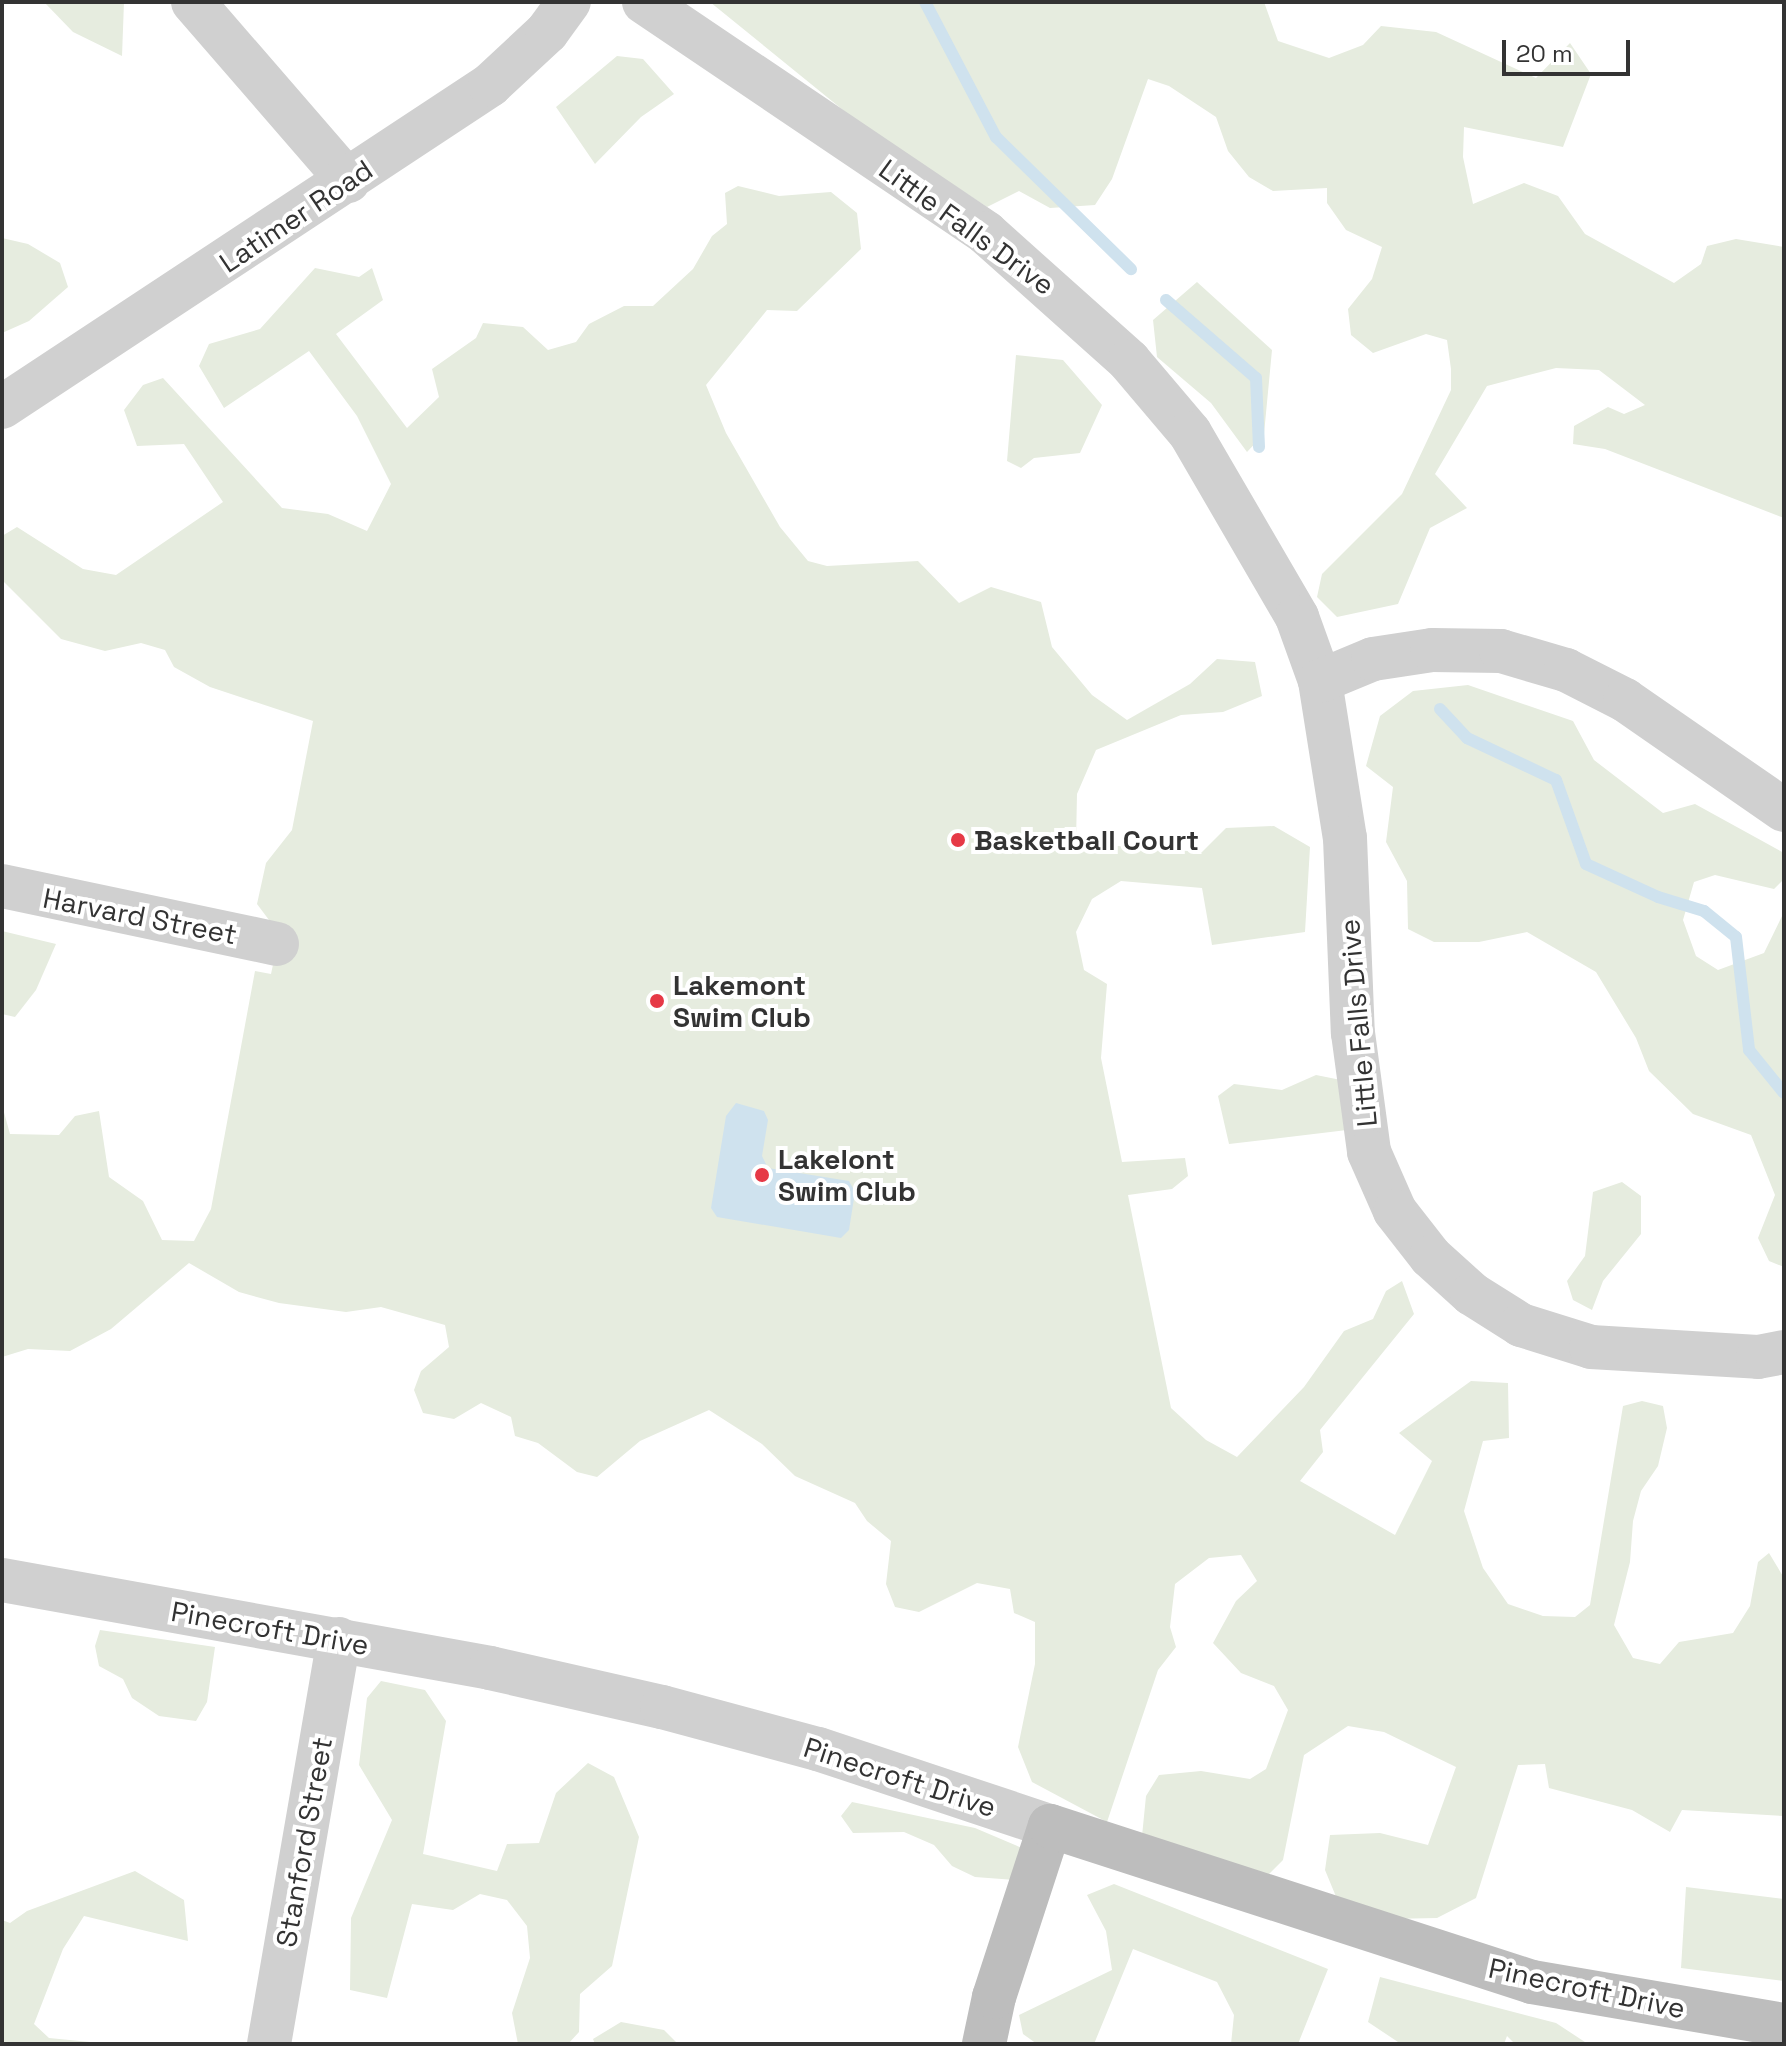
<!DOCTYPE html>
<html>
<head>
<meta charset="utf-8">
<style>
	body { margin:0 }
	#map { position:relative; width:1786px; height:2046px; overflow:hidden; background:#fff; font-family:"Space Grotesk",sans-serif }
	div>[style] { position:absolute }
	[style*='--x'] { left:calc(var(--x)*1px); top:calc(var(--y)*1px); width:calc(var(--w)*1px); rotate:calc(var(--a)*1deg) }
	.green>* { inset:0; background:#e6ecdf }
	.water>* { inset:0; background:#cfe2ee }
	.stream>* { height:12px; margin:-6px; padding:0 6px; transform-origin:6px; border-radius:6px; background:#cfe2ee }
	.street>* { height:44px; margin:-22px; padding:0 22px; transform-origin:22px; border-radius:22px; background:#d0d0d0 }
	.secondary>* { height:44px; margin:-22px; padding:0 22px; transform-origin:22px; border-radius:22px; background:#bdbdbd }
	.dots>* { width:22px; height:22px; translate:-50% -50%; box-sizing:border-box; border:4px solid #fff; border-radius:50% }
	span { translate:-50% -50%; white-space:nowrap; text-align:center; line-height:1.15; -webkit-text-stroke:8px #fff; paint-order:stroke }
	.street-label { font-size:28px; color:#333 }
	.poi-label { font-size:28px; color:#333; font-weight:700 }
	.left { translate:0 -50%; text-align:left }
	.frame { position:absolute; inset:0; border:4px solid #333; pointer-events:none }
	.scale { position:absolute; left:1502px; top:40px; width:128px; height:36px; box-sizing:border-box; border:4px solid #333; border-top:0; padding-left:10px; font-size:24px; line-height:28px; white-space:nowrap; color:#333; -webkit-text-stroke:6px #fff; paint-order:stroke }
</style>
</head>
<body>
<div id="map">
	<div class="green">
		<div style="clip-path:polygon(44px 2px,124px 2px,122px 56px,73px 32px)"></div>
		<div style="clip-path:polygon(710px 2px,1264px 2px,1278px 41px,1329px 58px,1363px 45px,1381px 26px,1436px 32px,1536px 78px,1570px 43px,1591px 74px,1563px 147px,1464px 127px,1463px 157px,1473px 204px,1524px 183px,1558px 196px,1585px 234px,1674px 283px,1701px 264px,1707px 246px,1736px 239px,1784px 247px,1784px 518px,1605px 449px,1573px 444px,1574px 426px,1608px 407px,1624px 414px,1645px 405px,1599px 370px,1556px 368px,1487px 386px,1435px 474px,1467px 508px,1430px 528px,1398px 604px,1337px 617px,1317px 597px,1322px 574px,1402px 494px,1451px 390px,1451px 369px,1447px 340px,1426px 334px,1373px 353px,1351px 335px,1348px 309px,1372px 279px,1382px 247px,1346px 230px,1327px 203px,1327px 188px,1273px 191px,1249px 177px,1228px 151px,1216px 117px,1169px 86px,1148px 79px,1112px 179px,1095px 205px,1050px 208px,1019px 191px,987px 207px,859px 123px)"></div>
		<div style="clip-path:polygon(617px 56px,643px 59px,674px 94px,641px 117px,595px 164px,556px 107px)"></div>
		<div style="clip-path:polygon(738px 186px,779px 196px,831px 192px,857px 213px,861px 249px,797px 311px,767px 310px,706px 385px,726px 433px,780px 527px,808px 561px,827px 566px,918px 561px,959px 603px,991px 587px,1041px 602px,1052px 647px,1092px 695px,1127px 720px,1190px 684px,1217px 659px,1255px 662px,1262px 696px,1223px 712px,1181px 715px,1096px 750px,1077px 794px,1076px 843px,1202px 852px,1226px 828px,1274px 826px,1310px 847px,1305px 932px,1212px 945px,1202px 888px,1121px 881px,1092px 899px,1076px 932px,1084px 970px,1107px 984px,1101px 1058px,1122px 1162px,1185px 1158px,1188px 1176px,1172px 1189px,1128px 1195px,1171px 1408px,1206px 1440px,1237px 1457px,1304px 1387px,1344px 1331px,1373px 1319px,1386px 1291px,1402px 1281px,1414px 1314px,1320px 1430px,1323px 1452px,1300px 1481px,1395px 1535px,1432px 1461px,1399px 1433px,1471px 1381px,1508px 1383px,1509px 1438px,1483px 1441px,1464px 1511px,1483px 1568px,1508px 1604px,1543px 1616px,1575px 1617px,1590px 1605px,1623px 1406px,1642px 1401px,1663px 1406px,1667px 1428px,1658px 1466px,1641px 1491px,1633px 1521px,1630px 1562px,1614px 1625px,1633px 1658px,1660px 1664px,1679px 1642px,1733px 1633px,1750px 1606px,1758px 1562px,1769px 1553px,1784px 1578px,1784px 1816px,1682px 1810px,1670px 1832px,1632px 1810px,1549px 1788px,1545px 1764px,1518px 1765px,1476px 1898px,1437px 1918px,1389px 1919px,1337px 1899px,1325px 1870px,1330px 1835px,1380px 1833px,1428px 1845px,1456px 1767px,1384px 1732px,1348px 1726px,1304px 1755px,1283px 1860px,1263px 1880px,1142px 1836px,1146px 1796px,1159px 1775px,1201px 1771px,1250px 1779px,1266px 1769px,1288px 1710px,1274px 1686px,1241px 1673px,1213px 1643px,1236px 1601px,1257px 1581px,1241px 1555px,1209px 1558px,1175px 1584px,1170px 1627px,1176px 1647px,1158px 1670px,1107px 1822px,1032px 1782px,1018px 1747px,1035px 1664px,1035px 1622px,1014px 1613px,1010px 1589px,977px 1583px,919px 1612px,895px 1607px,886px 1584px,891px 1541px,867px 1521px,855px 1503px,795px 1476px,762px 1444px,709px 1410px,640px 1441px,597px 1477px,577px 1472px,538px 1443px,515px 1436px,511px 1417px,481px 1403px,454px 1419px,423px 1413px,414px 1390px,421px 1371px,449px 1347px,445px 1325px,381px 1307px,346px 1312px,279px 1303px,239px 1292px,189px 1263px,111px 1329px,70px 1351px,28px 1349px,2px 1357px,2px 1105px,10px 1134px,59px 1135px,75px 1116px,99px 1111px,109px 1177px,143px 1201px,162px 1240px,194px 1241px,211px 1209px,255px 971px,271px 974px,281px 927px,272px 924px,257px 904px,266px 863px,292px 830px,313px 721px,210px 687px,174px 667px,165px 650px,141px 643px,105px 651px,61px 639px,2px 580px,2px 536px,17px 527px,83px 569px,116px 575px,223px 502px,184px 444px,137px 446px,124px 410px,143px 385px,163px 378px,282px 508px,328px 514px,367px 531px,391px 484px,357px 416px,309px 351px,224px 408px,199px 366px,209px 344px,260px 329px,315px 268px,359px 277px,372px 268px,383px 300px,336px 334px,407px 428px,439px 397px,432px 369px,476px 338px,483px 323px,523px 327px,548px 350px,576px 342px,589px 324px,624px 306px,653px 306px,693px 269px,712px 236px,727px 224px,725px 193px)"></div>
		<div style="clip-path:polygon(2px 238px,28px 244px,60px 263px,68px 287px,29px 321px,2px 333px)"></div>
		<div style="clip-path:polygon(1197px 282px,1272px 350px,1264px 434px,1247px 452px,1211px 403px,1157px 357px,1153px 320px)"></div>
		<div style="clip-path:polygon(1016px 355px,1063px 360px,1102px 405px,1080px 453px,1034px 458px,1021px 468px,1007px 461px)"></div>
		<div style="clip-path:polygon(1468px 685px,1573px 721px,1594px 760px,1663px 813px,1695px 804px,1784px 853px,1783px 880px,1774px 889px,1715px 875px,1694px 882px,1683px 920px,1696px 956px,1718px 970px,1764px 953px,1784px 912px,1784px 1267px,1769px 1261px,1758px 1238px,1775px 1195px,1751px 1135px,1693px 1114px,1649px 1071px,1636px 1038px,1596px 972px,1527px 932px,1479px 942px,1434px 942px,1408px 929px,1407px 881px,1386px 842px,1393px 787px,1366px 766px,1380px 716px,1413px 691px)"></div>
		<div style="clip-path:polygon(2px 931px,56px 944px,36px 990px,15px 1017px,2px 1014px)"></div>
		<div style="clip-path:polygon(1316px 1075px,1341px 1080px,1347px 1130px,1229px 1144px,1218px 1096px,1234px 1084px,1282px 1090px)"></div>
		<div style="clip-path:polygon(1622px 1182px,1641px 1196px,1641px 1234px,1603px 1281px,1592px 1310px,1573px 1300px,1567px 1281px,1585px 1256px,1593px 1192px)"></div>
		<div style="clip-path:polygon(100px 1630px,215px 1647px,207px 1702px,196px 1721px,159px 1716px,132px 1698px,123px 1679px,99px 1666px,95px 1646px)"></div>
		<div style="clip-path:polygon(381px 1681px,425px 1690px,446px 1721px,423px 1854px,497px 1871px,507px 1844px,539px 1843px,556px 1793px,588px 1763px,614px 1777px,639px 1837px,612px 1966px,580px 1994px,579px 2032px,568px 2044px,518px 2044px,512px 2013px,530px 1958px,527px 1926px,507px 1900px,480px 1894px,453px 1910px,412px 1904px,387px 1998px,350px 1990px,351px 1918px,392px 1820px,359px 1765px,367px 1698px)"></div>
		<div style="clip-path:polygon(852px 1802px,975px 1828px,1022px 1848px,1015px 1880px,975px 1877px,952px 1866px,934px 1845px,904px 1832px,853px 1833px,841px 1816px)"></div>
		<div style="clip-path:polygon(135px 1871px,184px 1900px,188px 1941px,84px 1916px,63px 1949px,34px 2024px,49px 2038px,111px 2044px,2px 2044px,2px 1920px,10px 1923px,27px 1911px)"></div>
		<div style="clip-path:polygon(1114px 1884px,1328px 1969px,1298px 2044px,1231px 2044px,1234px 2015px,1217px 1982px,1133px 1949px,1094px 2044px,1037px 2044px,1023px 2034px,1019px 2015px,1112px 1970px,1106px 1931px,1087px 1895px)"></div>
		<div style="clip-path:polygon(1686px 1887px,1784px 1899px,1784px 1981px,1681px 1968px)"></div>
		<div style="clip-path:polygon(1380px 1977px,1556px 2023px,1588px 2044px,1515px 2044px,1507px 2036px,1504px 2044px,1401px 2044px,1368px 2022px)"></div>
		<div style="clip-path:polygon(621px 2022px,664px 2030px,678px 2044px,595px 2044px,593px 2039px)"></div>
	</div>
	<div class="water">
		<div style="clip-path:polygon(736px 1103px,764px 1111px,768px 1120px,762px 1156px,768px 1168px,849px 1181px,855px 1192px,849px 1230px,841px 1238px,717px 1217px,711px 1208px,726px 1116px)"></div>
	</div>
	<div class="stream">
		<div style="--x:925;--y:2;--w:153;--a:62.3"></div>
		<div style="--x:996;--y:137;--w:189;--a:44.4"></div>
		<div style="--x:1166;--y:300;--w:119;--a:40.9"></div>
		<div style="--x:1256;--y:378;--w:69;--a:87.5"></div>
		<div style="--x:1440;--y:709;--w:40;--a:47"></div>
		<div style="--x:1467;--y:738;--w:98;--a:25.3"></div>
		<div style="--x:1556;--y:780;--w:89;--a:70.3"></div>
		<div style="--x:1586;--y:864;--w:79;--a:24.6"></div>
		<div style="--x:1658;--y:897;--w:48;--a:16.9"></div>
		<div style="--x:1704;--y:911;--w:41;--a:39.1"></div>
		<div style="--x:1736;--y:937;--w:114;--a:83.4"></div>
		<div style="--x:1749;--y:1050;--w:55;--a:50.9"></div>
	</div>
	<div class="street">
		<div style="--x:193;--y:2;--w:237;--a:49.1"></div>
		<div style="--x:644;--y:2;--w:413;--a:34"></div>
		<div style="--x:986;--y:233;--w:192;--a:41.8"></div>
		<div style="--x:1129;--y:361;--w:94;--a:49.7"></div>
		<div style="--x:1190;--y:433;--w:213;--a:59.8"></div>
		<div style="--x:1297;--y:617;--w:68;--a:70.2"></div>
		<div style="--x:1320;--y:681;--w:159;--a:81"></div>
		<div style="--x:1345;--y:838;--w:195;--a:87.7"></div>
		<div style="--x:1353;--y:1033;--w:120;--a:82.3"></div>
		<div style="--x:1369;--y:1152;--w:64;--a:66.2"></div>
		<div style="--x:1395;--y:1211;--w:58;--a:52"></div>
		<div style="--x:1431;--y:1257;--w:55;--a:42.1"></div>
		<div style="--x:1472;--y:1294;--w:58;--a:32.3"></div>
		<div style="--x:1521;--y:1325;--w:73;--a:17.4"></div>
		<div style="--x:1591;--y:1347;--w:167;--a:3.4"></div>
		<div style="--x:1758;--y:1357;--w:26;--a:-11"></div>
		<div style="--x:2;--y:407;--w:585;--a:-33.42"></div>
		<div style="--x:490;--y:85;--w:78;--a:-42.9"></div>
		<div style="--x:547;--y:32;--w:37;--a:-54"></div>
		<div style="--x:1320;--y:681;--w:57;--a:-22.5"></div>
		<div style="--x:1373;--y:659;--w:60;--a:-8.7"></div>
		<div style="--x:1432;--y:650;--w:69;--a:0.8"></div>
		<div style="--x:1501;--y:651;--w:68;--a:16.3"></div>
		<div style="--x:1566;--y:670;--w:66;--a:27"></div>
		<div style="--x:1625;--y:700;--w:193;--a:34.7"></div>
		<div style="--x:2;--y:886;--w:281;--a:11.9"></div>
		<div style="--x:2;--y:1580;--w:496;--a:10.2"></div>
		<div style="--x:490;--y:1668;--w:176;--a:12.8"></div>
		<div style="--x:662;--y:1707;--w:162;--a:15.1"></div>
		<div style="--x:818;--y:1749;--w:244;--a:18.4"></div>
		<div style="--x:269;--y:2044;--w:411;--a:-80.2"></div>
	</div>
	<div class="secondary">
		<div style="--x:984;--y:2044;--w:48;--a:-78"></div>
		<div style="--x:994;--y:1997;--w:180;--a:-71.9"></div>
		<div style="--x:1050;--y:1826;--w:507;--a:17.93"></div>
		<div style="--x:1532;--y:1982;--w:256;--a:9.7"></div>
	</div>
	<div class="dots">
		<div style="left:958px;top:840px;background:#e63946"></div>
		<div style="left:657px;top:1001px;background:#e63946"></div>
		<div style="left:762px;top:1175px;background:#e63946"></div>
	</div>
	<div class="street-label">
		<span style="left:296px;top:216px;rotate:-34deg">Latimer Road</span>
		<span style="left:967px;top:227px;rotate:36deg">Little Falls Drive</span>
		<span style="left:140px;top:916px;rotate:11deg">Harvard Street</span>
		<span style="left:1358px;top:1023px;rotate:-95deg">Little Falls Drive</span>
		<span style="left:270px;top:1628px;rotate:10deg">Pinecroft Drive</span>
		<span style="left:900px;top:1777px;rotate:18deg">Pinecroft Drive</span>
		<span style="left:304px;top:1842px;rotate:-80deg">Stanford Street</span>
		<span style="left:1587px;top:1988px;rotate:12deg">Pinecroft Drive</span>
	</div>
	<div class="poi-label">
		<span class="left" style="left:974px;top:840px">Basketball Court</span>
		<span class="left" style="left:673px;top:1001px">Lakemont<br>Swim Club</span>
		<span class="left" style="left:778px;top:1175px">Lakelont<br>Swim Club</span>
	</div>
	<div class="frame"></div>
	<div class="scale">20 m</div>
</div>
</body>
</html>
